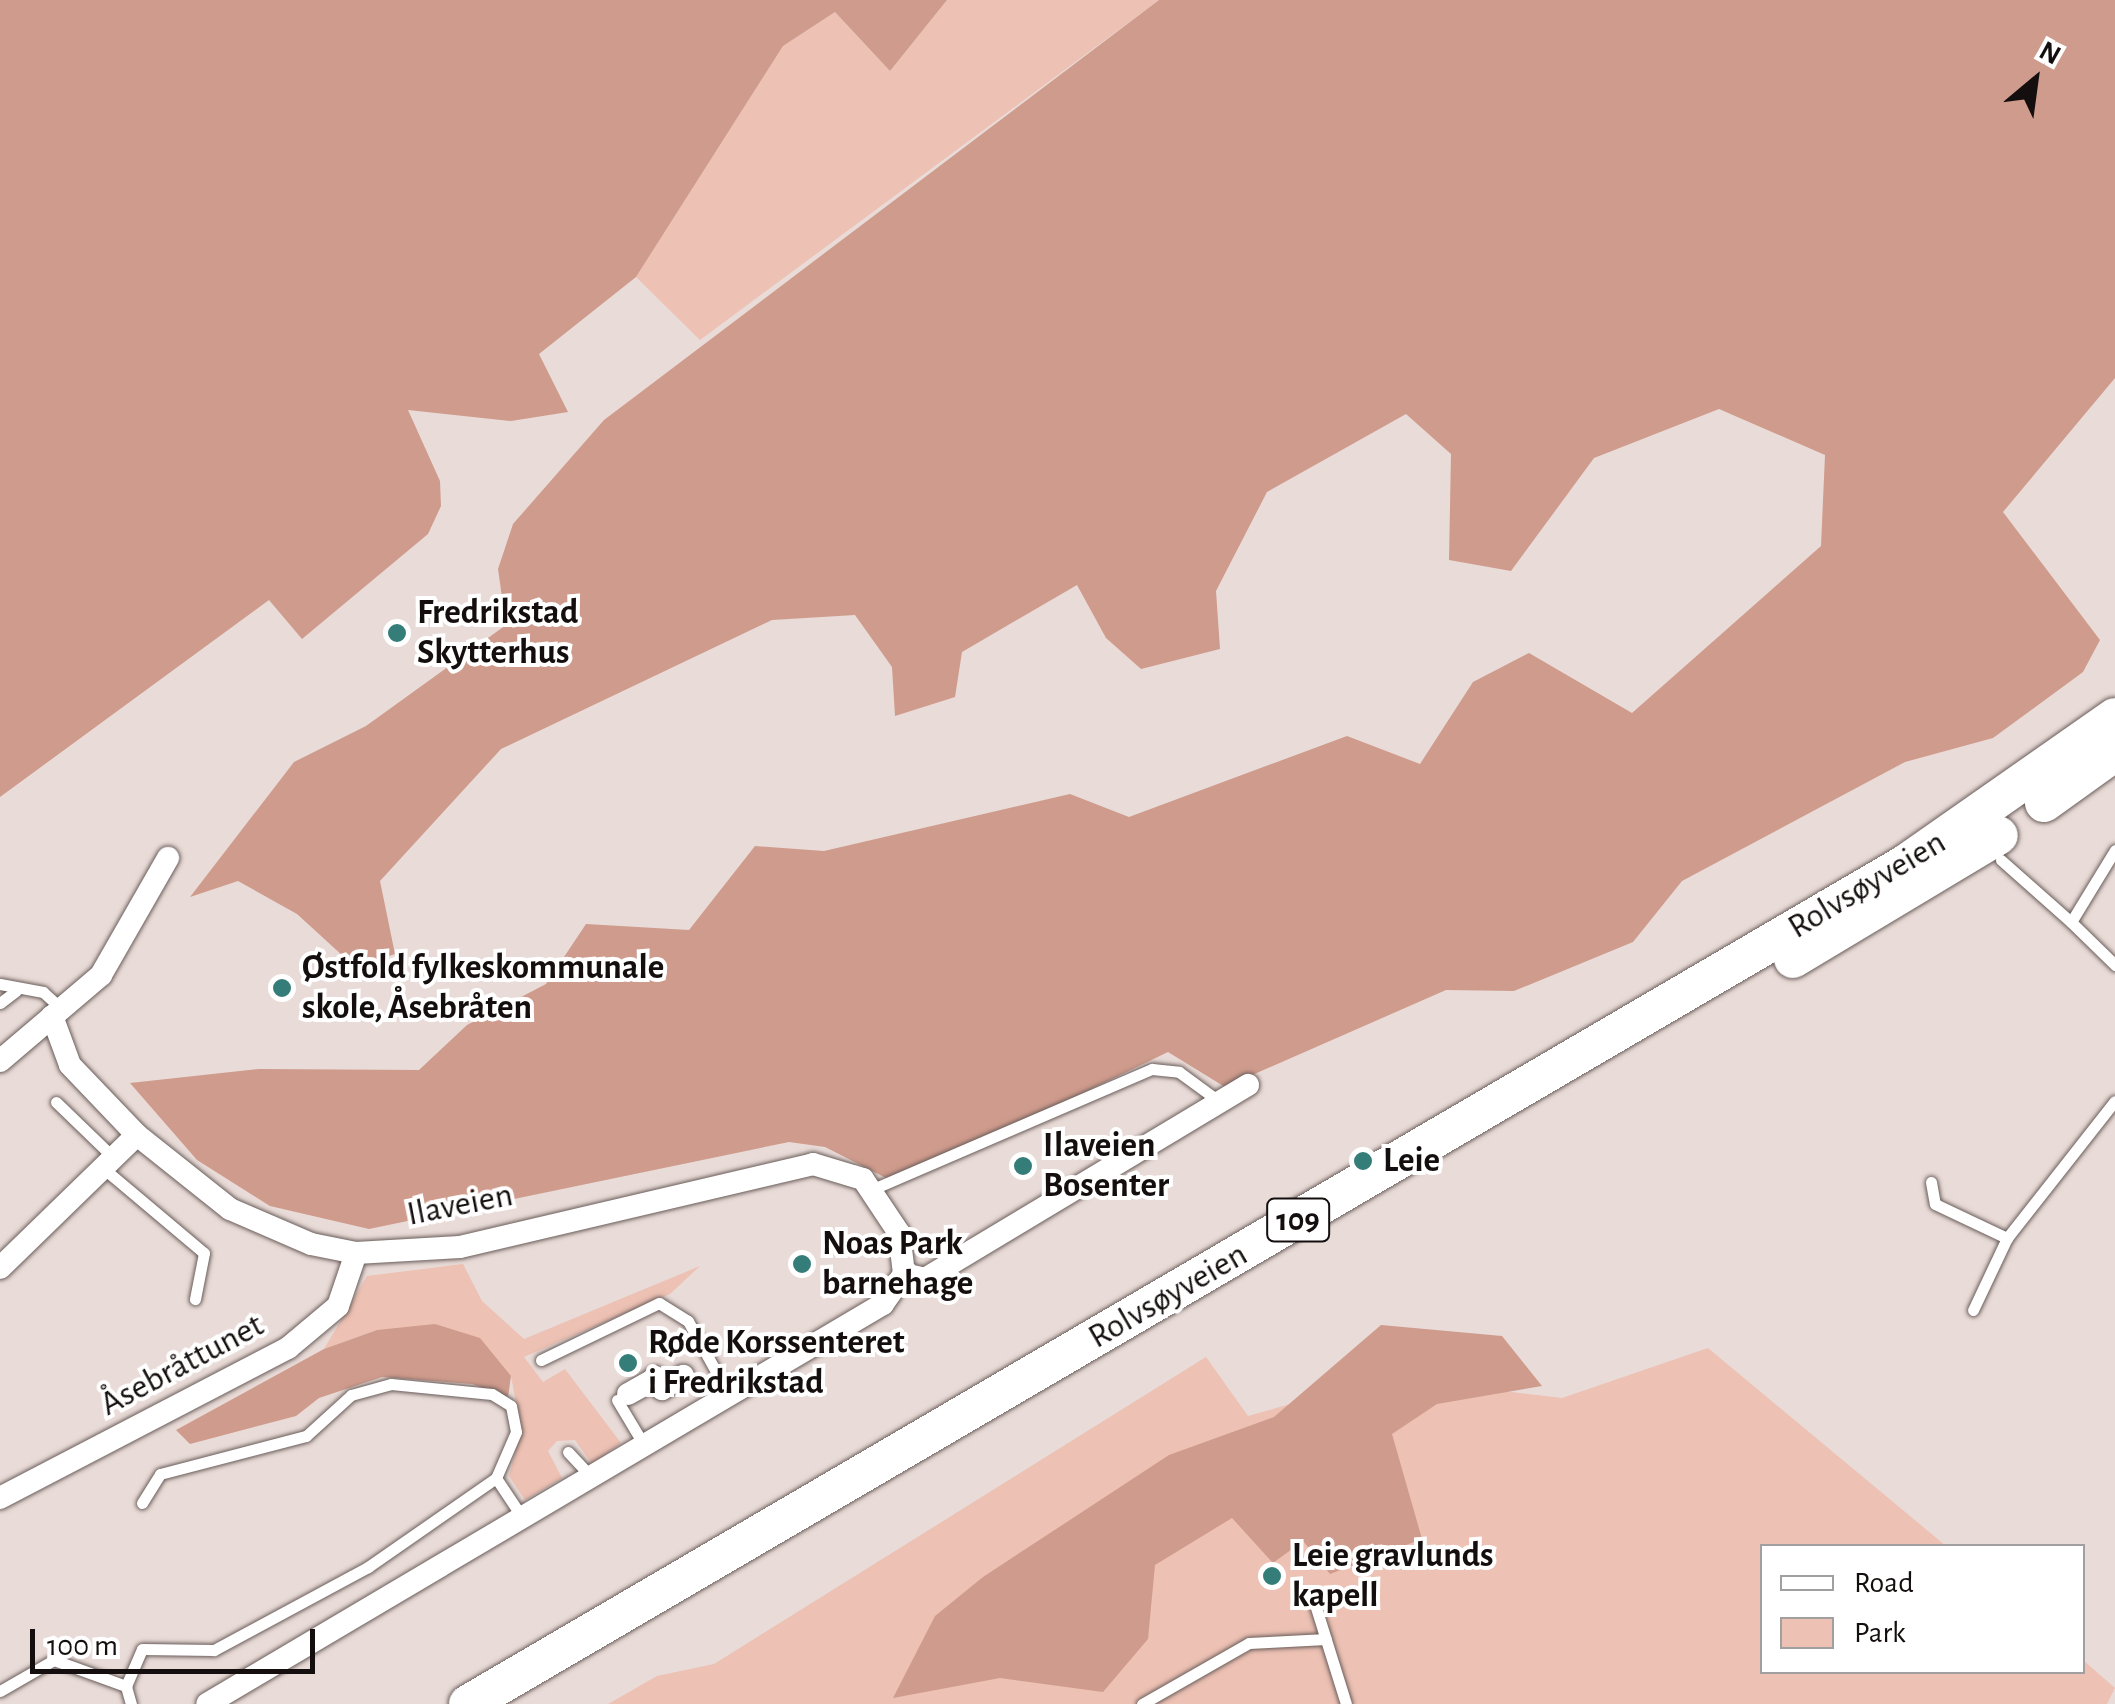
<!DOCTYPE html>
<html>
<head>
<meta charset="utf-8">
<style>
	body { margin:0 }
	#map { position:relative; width:2115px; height:1704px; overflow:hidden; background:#e9dbd7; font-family:"Alegreya Sans",sans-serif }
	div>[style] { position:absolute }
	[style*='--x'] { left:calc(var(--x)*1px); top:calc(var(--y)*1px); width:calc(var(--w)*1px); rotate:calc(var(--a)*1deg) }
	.green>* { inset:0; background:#edc1b4 }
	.forest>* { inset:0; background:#cf9b8c }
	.roads { filter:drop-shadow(0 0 2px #695d5a) drop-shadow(0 0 2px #695d5a) }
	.lane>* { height:11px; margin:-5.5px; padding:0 5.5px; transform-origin:5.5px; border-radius:5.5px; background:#fff }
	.street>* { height:22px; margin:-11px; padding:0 11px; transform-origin:11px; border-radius:11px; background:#fff }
	.primary>* { height:38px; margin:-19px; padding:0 19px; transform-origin:19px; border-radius:19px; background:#fff }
	.dots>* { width:28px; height:28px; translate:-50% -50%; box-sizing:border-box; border:5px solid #fff; border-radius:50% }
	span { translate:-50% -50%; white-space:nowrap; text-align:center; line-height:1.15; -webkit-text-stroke:8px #fff; paint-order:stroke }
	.shield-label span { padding:2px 8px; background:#fff; border:2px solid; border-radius:8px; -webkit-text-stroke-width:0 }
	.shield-label { font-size:32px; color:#140f0e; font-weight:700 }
	.poi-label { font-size:35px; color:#140f0e; font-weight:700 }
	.left { translate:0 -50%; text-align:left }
	.street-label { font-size:35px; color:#140f0e }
	.legend { position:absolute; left:1760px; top:1544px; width:325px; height:130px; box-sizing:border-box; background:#fff; border:2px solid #a19f9f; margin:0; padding:12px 18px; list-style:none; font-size:30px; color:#140f0e }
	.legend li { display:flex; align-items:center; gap:20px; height:50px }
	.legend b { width:50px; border:2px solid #a19f9f }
	.north { position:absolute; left:1985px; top:30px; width:100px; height:100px; -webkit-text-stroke:8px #fff; paint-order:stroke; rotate:29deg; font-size:28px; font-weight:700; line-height:40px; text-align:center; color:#140f0e }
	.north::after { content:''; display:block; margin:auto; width:35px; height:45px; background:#140f0e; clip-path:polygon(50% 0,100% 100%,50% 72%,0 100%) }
	.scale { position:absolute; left:30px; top:1629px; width:285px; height:45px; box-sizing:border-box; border:5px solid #140f0e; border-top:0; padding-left:12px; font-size:30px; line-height:35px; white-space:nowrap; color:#140f0e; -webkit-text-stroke:8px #fff; paint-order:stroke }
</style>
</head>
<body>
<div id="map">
	<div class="green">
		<div style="clip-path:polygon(947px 0,1159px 0,700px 340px,636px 277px,783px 46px,835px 12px,890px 71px)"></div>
		<div style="clip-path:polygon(463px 1264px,482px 1301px,524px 1339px,700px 1266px,670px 1294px,524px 1357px,543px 1382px,565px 1369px,621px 1443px,592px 1464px,575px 1440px,557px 1441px,548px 1451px,562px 1478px,525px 1500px,509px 1476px,521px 1430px,511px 1376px,377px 1330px,324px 1349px,367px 1276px)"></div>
		<div style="clip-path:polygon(1708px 1348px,1946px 1546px,1762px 1546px,1762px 1672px,2082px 1672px,2083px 1660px,2115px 1688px,2107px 1704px,608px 1704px,657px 1676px,714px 1664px,1206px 1357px,1248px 1416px,1387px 1377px,1562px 1398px)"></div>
	</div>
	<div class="forest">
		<div style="clip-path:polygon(0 0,947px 0,890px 71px,835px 12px,783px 46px,636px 277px,539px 354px,568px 412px,511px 421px,408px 410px,440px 481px,441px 506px,428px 534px,302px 639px,269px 600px,0 797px)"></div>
		<div style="clip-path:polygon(1159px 0,2115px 0,2115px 378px,2003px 512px,2100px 640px,2083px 672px,1993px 738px,1905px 762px,1682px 881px,1633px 942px,1514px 991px,1446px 990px,1225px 1087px,1168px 1052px,896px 1183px,825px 1147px,789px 1142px,369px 1229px,270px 1206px,197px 1160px,130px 1083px,259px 1069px,419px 1070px,467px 1025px,546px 984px,586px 924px,689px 930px,755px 846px,824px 851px,1070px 794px,1129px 817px,1347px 736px,1420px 764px,1473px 682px,1529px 653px,1632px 713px,1821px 546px,1825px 455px,1719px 409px,1594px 458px,1511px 571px,1449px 560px,1451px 454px,1406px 414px,1267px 492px,1216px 591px,1220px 649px,1141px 669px,1106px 638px,1077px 585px,962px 652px,955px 697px,895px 716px,892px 667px,855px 615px,772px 620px,501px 749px,380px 881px,395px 954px,355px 967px,297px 914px,238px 881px,190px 897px,294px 762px,366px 726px,506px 625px,498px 569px,513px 524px,604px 420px)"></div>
		<div style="clip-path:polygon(435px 1324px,480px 1338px,511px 1376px,508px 1397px,472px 1384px,382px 1377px,319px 1398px,296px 1416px,190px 1444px,176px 1430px,324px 1349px,377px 1330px)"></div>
		<div style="clip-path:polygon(1381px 1325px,1502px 1336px,1542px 1386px,1437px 1404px,1392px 1434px,1422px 1539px,1330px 1574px,1303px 1541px,1273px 1563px,1232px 1518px,1155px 1565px,1148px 1639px,1103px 1692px,1000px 1678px,893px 1698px,935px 1616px,983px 1577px,1169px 1455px,1274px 1417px)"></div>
	</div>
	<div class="roads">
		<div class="lane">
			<div style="--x:2115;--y:850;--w:84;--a:121.4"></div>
			<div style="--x:2071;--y:922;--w:62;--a:44.3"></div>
			<div style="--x:2001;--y:860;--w:94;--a:41.5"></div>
			<div style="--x:0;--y:984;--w:44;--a:10.5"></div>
			<div style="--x:43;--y:992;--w:24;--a:42"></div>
			<div style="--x:0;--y:1003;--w:20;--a:-37"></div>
			<div style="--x:56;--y:1102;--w:78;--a:44"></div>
			<div style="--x:103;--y:1168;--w:132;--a:40.1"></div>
			<div style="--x:204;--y:1253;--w:47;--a:101.1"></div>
			<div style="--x:1931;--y:1182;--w:22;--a:80"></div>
			<div style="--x:1935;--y:1204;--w:80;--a:25.3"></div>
			<div style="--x:873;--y:1189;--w:304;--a:-23.3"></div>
			<div style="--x:1152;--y:1069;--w:27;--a:6"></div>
			<div style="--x:1179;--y:1072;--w:51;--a:36.2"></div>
			<div style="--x:1973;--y:1310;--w:80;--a:-64.7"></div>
			<div style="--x:2007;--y:1238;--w:174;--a:-51.8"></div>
			<div style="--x:541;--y:1360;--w:131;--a:-25.8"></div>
			<div style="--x:659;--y:1303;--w:34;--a:32"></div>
			<div style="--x:688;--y:1321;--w:85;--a:61"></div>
			<div style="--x:617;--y:1400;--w:52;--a:59"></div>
			<div style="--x:568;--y:1452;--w:34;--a:47"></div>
			<div style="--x:142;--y:1503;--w:34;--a:-58"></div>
			<div style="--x:160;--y:1474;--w:151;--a:-14.6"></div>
			<div style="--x:306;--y:1436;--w:61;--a:-42.3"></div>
			<div style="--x:351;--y:1395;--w:41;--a:-15.4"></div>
			<div style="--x:391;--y:1384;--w:101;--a:5.7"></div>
			<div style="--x:492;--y:1394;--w:22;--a:32"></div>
			<div style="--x:511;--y:1406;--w:26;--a:79"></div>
			<div style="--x:516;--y:1432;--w:50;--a:113.5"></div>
			<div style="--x:496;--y:1478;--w:47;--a:56.3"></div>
			<div style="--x:1313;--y:1598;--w:111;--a:72.7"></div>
			<div style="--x:0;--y:1691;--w:62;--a:-29.9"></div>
			<div style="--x:54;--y:1660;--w:77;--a:19.9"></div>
			<div style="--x:131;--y:1704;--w:19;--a:-106"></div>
			<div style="--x:126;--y:1686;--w:40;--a:-66.6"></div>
			<div style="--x:142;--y:1649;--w:72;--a:0.8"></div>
			<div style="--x:214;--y:1650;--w:175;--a:-28.3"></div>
			<div style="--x:368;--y:1567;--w:156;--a:-34.8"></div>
			<div style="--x:1142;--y:1704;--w:123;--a:-29.7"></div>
			<div style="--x:1249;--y:1643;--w:77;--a:-3"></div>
		</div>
		<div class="street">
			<div style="--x:52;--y:1016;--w:52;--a:69.8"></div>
			<div style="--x:70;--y:1065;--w:97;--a:46.3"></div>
			<div style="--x:137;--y:1135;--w:119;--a:38.5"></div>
			<div style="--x:230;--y:1209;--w:88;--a:23.4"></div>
			<div style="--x:311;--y:1244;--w:46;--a:11.3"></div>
			<div style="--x:356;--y:1253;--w:104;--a:-3.3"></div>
			<div style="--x:460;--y:1247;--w:363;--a:-13.2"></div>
			<div style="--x:813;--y:1164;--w:52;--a:16.7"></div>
			<div style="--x:863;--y:1179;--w:65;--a:56.3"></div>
			<div style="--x:899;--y:1233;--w:41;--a:83"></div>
			<div style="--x:904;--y:1274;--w:37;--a:125"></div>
			<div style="--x:883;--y:1304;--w:785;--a:149.39"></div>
			<div style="--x:0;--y:1061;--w:133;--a:-40.4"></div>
			<div style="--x:101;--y:975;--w:135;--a:-60.2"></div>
			<div style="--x:0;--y:1268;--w:191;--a:-44.2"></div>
			<div style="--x:904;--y:1274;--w:22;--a:13"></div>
			<div style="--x:925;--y:1279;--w:377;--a:-31"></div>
			<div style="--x:655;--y:1377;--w:14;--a:60"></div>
			<div style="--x:662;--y:1389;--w:25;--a:-32"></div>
			<div style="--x:628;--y:1394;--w:31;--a:-29"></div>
			<div style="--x:0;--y:1498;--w:325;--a:-27.5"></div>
			<div style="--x:288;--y:1348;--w:65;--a:-40"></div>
			<div style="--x:338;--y:1306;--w:56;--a:-71.2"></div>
		</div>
		<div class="primary">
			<div style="--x:2044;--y:803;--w:87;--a:-35.7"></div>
			<div style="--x:1793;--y:959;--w:240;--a:-31"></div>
			<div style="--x:468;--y:1704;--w:1665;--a:-30.31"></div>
			<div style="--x:1905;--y:864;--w:256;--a:-35"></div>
		</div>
	</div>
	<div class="dots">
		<div style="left:397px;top:633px;background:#357d78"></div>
		<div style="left:282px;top:988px;background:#357d78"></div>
		<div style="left:1363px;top:1161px;background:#357d78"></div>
		<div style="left:1023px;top:1166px;background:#357d78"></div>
		<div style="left:802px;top:1264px;background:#357d78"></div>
		<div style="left:628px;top:1363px;background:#357d78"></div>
		<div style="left:1272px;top:1576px;background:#357d78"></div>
	</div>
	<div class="shield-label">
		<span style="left:1298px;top:1220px">109</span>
	</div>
	<div class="poi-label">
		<span class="left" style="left:417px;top:633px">Fredrikstad<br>Skytterhus</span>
		<span class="left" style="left:302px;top:988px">Østfold fylkeskommunale<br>skole, Åsebråten</span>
		<span class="left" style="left:1043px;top:1166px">Ilaveien<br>Bosenter</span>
		<span class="left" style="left:1383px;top:1161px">Leie</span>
		<span class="left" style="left:822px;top:1264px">Noas Park<br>barnehage</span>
		<span class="left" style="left:648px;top:1363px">Røde Korssenteret<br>i Fredrikstad</span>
		<span class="left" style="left:1292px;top:1576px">Leie gravlunds<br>kapell</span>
	</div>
	<div class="street-label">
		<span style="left:1867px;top:885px;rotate:-31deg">Rolvsøyveien</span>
		<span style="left:460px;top:1205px;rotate:-11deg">Ilaveien</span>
		<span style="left:1168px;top:1296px;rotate:-30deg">Rolvsøyveien</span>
		<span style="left:182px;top:1365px;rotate:-28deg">Åsebråttunet</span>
	</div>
	<ul class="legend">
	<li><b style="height:12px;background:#fff"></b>Road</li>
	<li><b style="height:28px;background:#edc1b4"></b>Park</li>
	</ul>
	<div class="north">N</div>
	<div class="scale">100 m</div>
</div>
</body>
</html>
